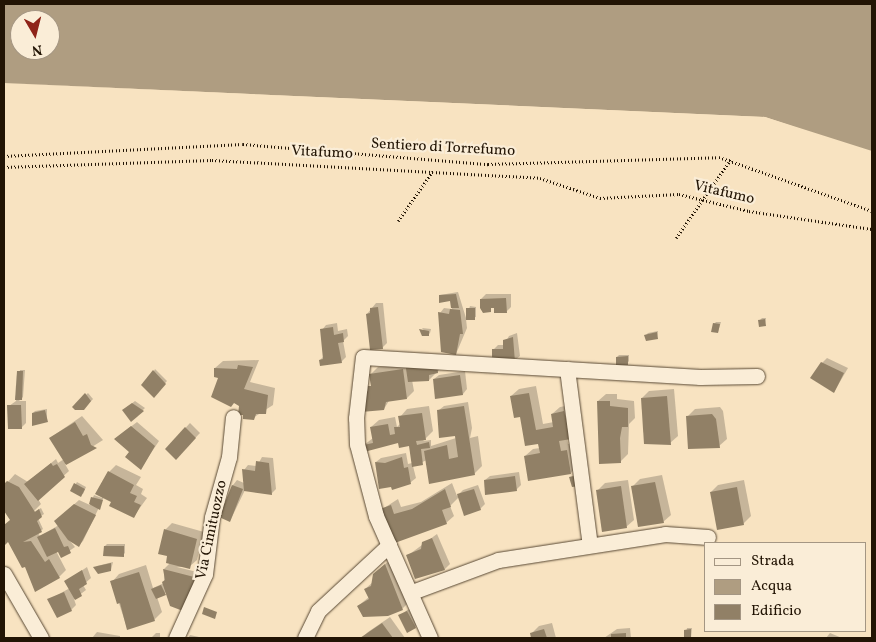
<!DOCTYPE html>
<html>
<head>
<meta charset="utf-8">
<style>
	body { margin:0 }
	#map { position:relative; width:876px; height:642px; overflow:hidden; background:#f8e3c1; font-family:Vollkorn,serif }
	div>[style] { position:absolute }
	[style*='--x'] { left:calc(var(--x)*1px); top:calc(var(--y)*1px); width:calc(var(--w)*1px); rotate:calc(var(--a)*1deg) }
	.water>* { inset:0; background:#af9d81 }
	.pier>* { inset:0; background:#f8e3c1 }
	.shadow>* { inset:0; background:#0003 }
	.building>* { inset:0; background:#918066 }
	.path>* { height:2.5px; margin-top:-1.25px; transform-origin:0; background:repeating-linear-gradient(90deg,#221404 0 1px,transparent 0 3.5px) }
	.roads { filter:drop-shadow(0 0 1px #584833) drop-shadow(0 0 1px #584833) }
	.minor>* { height:15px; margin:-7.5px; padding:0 7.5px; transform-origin:7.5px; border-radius:7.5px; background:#faedd7 }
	span { translate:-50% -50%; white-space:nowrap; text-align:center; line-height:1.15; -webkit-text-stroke:4.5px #faedd7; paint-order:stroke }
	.street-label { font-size:15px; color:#221404 }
	.frame { position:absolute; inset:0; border:5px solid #221404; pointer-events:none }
	.legend { position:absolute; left:704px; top:542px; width:162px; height:90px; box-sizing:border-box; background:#faedd7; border:1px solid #a49683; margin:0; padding:6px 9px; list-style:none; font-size:15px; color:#221404 }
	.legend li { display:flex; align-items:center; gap:10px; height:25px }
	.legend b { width:25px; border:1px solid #a49683 }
	.north { position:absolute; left:10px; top:10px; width:50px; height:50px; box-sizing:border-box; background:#faedd7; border:1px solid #a49683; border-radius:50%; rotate:172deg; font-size:14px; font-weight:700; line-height:20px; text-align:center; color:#221404 }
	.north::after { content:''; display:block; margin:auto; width:18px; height:22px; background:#8f2418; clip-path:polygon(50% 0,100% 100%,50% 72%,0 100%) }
</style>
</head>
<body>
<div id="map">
	<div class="water">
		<div style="clip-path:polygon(evenodd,4px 4px,872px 4px,872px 151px,765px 117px,4px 83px,4px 4px,20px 20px,50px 20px,50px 50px,20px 50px,20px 20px)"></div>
	</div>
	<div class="pier">
		<div style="clip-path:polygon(4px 83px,765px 117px,872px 153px,765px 119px)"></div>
	</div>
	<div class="shadow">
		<div style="clip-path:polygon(458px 292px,466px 318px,470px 306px,476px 307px,476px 317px,466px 319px,467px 328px,456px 354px,440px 313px,444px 308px,452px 309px,451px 299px,440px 295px)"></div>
		<div style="clip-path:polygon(486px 294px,511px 294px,511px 307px,506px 312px,495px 306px,484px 311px,481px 299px)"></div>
		<div style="clip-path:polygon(376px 303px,383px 303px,387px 343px,382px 348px,367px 314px)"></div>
		<div style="clip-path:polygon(762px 318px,766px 318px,765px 325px,760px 320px)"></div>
		<div style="clip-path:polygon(716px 322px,721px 322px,718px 332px,714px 324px)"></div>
		<div style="clip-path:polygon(337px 323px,338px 331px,347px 329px,348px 336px,343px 341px,346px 357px,341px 362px,320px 360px,324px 356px,322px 330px,326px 325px)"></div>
		<div style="clip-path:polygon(422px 328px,431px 329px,430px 333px,428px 335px)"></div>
		<div style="clip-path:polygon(658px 331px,657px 338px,646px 335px,648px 333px)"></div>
		<div style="clip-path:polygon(517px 333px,520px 356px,515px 360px,493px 350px,498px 345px,504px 345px,509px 336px)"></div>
		<div style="clip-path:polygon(619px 355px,629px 355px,629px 361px,627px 364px,617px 357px)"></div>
		<div style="clip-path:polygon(827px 358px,848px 368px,834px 392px,822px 363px)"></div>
		<div style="clip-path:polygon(259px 360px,250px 382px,275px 388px,273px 405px,253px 418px,240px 406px,215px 368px,223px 361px)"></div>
		<div style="clip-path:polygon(407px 363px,442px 367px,429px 380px,412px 380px,414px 391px,407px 398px,390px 399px,384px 409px,364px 392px,371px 387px,370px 375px,378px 367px)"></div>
		<div style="clip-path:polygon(155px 369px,167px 381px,154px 396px,154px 371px)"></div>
		<div style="clip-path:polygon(20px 370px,25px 370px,23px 397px,19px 401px,26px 401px,26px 423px,21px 428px,9px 406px,16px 401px)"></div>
		<div style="clip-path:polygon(465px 371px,467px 389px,463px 394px,434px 379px,439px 375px)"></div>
		<div style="clip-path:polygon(536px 386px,543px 424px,554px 422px,552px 414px,560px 407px,571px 405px,567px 438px,568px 444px,574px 443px,578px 465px,571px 473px,525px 456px,533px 449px,540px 448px,539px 443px,511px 396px,519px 389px)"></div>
		<div style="clip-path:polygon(674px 389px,678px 436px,670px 443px,642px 398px,649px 391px)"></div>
		<div style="clip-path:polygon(88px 393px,93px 399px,86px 407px,74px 406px)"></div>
		<div style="clip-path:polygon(606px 394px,617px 394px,617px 399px,634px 401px,635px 418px,629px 424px,628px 454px,620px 462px,598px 401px)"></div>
		<div style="clip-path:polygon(135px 401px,145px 408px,132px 420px,126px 408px)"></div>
		<div style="clip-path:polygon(468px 402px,472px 428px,470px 438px,478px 436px,482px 466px,474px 474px,427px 460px,413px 466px,416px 478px,411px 482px,380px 488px,376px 462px,381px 458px,406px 453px,408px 464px,412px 463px,412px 444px,399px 441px,364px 445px,373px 438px,371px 427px,379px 420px,395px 417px,397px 427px,401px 423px,400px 417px,407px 409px,429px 406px,433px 431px,423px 441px,431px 440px,431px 446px,456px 438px,439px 410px,444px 406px)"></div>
		<div style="clip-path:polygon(720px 407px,723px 411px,727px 439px,719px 446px,687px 417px,695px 409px)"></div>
		<div style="clip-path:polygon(47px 409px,47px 421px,33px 413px,35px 411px)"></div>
		<div style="clip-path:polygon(82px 416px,103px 440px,65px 464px,69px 471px,38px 499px,41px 504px,32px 513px,41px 508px,44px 514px,38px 518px,43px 529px,38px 533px,40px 536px,59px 525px,61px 516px,79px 500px,90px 505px,94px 495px,102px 498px,109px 472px,116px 465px,141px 477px,136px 485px,143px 489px,141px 494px,147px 498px,134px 516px,104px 497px,83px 541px,79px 545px,66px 536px,75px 547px,62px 556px,59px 550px,56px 551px,66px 570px,59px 577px,13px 537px,4px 544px,4px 522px,6px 525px,11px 520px,4px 510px,4px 481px,6px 484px,15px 474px,28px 482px,56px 459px,58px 463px,64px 459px,50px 438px)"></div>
		<div style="clip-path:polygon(137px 422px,159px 441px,141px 468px,120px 435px)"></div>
		<div style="clip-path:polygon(190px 423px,200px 433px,176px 458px,166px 449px)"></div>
		<div style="clip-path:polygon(262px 457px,273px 458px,276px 489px,271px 494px,245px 490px,230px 521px,233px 485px,237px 480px,244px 483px,244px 470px,248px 465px,257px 466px)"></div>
		<div style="clip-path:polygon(519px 472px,521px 485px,516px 490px,485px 480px,490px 476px)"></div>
		<div style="clip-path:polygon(662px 475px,671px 515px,663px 522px,633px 486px,640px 479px)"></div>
		<div style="clip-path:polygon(628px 480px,634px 520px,626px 527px,598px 490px,605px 483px)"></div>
		<div style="clip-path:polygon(744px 480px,751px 516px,743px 524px,711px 492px,718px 485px)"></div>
		<div style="clip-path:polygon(77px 482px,86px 487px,83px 494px,72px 490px)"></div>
		<div style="clip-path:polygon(452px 483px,457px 496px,463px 490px,478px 485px,485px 504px,480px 509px,459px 497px,450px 506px,454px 516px,446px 523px,393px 542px,381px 510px,398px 499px,401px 507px,421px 502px)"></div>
		<div style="clip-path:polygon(172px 523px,204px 532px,197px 560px,189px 567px,177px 567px,201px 573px,171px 605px,167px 592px,157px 597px,162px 612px,154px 620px,127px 628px,112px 582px,119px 574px,146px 565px,153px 588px,164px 583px,164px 569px,170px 563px,165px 530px)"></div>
		<div style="clip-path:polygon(437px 534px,450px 564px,445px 569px,416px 577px,407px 556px)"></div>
		<div style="clip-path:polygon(107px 544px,125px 544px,125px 553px,123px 555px,105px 546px)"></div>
		<div style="clip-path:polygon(392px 558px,409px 602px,402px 609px,358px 606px,369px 597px,365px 589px,373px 582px,374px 574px)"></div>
		<div style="clip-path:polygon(113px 562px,111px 570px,95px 568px,97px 566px)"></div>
		<div style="clip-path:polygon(87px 567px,91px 578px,83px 585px,86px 590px,74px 599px,76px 605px,71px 610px,57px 617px,48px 600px,70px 588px,66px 581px)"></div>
		<div style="clip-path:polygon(409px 609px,417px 625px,415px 627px,400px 615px)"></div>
		<div style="clip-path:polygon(390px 617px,405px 638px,362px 638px,368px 632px)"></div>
		<div style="clip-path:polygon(552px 623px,556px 638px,532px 638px,531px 634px,539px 626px)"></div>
		<div style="clip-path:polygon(630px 628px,631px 638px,604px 638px,617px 629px)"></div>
		<div style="clip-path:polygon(687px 628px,692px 628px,691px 638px,685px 638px)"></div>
		<div style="clip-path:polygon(97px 632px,120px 636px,120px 638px,92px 638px)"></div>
		<div style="clip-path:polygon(156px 633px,160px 633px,160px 638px,151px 638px)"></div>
		<div style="clip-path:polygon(830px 633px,842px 638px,826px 638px)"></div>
		<div style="clip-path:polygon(190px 635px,199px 637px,198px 638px,188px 638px)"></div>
	</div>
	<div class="building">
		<div style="clip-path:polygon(456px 294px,459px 308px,451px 308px,450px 301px,439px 303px,439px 295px)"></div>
		<div style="clip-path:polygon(506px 298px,507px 313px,494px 313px,494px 308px,491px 308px,491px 312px,483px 313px,480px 308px,480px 299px)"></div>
		<div style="clip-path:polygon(378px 307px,383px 349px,370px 350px,366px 314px,370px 313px,370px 308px)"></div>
		<div style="clip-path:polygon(466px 308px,475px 308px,475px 320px,466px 320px)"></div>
		<div style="clip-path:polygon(450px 309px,460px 310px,463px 334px,460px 334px,456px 355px,441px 352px,438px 312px,449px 314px)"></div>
		<div style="clip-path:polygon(765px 319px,766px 326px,759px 327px,758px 320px)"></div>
		<div style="clip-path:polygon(713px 323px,720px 324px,718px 333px,711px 332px)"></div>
		<div style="clip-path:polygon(333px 327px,334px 335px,343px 333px,344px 342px,338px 343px,342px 363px,320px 366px,319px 360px,323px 359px,320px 329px)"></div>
		<div style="clip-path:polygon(419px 329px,429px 331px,429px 336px,422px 336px)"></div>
		<div style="clip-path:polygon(657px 332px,658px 339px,646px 341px,644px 335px)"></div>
		<div style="clip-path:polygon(513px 337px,515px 362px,492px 360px,492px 349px,503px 349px,503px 340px)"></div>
		<div style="clip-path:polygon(628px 356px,628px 365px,616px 365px,616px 357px)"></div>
		<div style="clip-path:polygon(405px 362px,437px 364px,438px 373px,429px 375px,429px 381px,408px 382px)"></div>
		<div style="clip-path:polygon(821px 362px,844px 373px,834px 393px,810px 378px)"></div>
		<div style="clip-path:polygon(238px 365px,253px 367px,244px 389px,268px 395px,266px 414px,256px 414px,254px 420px,243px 419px,243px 415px,238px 415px,239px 406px,234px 403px,231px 407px,211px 397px,218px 378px,214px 377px,214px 368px,237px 369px)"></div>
		<div style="clip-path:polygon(403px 369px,407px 399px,386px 402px,384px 410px,361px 412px,363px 391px,368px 391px,368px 386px,371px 386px,369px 374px)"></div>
		<div style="clip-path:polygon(153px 370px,166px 384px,154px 398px,141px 385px)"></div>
		<div style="clip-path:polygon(17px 371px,23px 371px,22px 400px,15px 400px)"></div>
		<div style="clip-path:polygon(460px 375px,463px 395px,435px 399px,433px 379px)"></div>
		<div style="clip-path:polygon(85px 393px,91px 401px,84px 410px,75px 410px,72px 407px)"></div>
		<div style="clip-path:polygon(529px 393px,536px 430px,553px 427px,551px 414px,564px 411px,571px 439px,559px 441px,561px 451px,567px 450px,571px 474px,528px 481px,524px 456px,540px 453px,538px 444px,525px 446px,520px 417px,514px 418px,510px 396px)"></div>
		<div style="clip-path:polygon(667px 396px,671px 445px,644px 444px,641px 398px)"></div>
		<div style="clip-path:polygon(597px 401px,610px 401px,610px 406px,628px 408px,628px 427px,622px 427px,620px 438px,621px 463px,599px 464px)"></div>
		<div style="clip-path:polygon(132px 403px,144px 411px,131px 422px,122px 410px)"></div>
		<div style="clip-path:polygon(7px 405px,21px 405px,22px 429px,8px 429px)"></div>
		<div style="clip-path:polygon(464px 406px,475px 475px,429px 484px,424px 451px,447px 445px,449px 459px,458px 457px,455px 436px,439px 438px,437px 410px)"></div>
		<div style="clip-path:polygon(45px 410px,48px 422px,32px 426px,32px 413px)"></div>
		<div style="clip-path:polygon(422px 413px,426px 440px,416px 441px,417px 445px,429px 442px,430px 448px,421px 449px,423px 465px,412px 467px,409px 446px,399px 448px,398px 443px,364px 452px,363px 445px,373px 443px,370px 427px,388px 424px,390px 435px,395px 434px,394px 427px,400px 427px,398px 416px)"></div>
		<div style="clip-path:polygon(712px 414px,716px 419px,720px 448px,688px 449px,686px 416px)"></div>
		<div style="clip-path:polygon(75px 422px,83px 436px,87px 434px,91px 445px,97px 448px,66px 465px,49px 438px)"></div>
		<div style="clip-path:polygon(131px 426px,155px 446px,141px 470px,125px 457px,129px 452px,114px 439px)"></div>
		<div style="clip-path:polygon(185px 427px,196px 438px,176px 460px,165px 449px)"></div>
		<div style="clip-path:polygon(402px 457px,404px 468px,408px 467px,411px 484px,392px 490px,391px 487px,379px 489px,375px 462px,385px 463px)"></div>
		<div style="clip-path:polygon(256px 461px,269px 463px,272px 495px,244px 491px,242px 469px,255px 471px)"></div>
		<div style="clip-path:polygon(51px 463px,53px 466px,57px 464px,65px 477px,38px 501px,24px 484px)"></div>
		<div style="clip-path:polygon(108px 471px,134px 485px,130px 493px,137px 496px,134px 502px,141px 505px,134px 518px,109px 506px,111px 502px,95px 494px)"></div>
		<div style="clip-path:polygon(578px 475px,580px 486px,572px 487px,569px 477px)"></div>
		<div style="clip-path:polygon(515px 476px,517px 491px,485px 495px,484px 480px)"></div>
		<div style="clip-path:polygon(7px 481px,19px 487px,35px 512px,39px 509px,42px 517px,37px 521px,42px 532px,23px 542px,31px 541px,45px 562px,49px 559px,60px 578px,35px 592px,25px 567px,22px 568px,8px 542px,4px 546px,4px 525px,10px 520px,4px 511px,4px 484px)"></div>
		<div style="clip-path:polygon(655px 482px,664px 523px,638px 527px,631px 486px)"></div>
		<div style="clip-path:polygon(74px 483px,85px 489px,81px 497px,70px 491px)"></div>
		<div style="clip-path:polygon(232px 485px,243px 489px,230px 522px,219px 517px)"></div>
		<div style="clip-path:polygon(621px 486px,627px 528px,602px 532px,596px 490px)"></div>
		<div style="clip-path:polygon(737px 487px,744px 525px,717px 530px,710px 492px)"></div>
		<div style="clip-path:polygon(445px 489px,451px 507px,442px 510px,447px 524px,392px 544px,380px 509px,391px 505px,394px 514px,412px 509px)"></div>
		<div style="clip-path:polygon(474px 489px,481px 510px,464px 516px,457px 494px)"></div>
		<div style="clip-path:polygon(91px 497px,103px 500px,100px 510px,89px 504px)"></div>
		<div style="clip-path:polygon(74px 504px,96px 515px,79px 547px,68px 540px,54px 521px)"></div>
		<div style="clip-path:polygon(55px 528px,64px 547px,68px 546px,71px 553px,61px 558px,58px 552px,47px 557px,37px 537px)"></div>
		<div style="clip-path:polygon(164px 529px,197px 539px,190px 569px,166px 563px,167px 556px,158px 554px)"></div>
		<div style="clip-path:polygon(432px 538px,445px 570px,415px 579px,406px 555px,421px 549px,422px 542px)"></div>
		<div style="clip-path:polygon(104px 546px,124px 546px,124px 557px,103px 556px)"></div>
		<div style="clip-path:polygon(111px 563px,111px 571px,98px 574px,93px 567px)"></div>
		<div style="clip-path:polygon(385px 564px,403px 610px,388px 616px,363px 617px,357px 606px,369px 599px,364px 589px,371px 586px,373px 574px)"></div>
		<div style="clip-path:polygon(163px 569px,198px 578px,183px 611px,170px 606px,162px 582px,165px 580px)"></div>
		<div style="clip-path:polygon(82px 570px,87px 584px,79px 589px,82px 596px,75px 600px,64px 581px)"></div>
		<div style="clip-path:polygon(139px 572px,155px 621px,127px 630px,120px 603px,117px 604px,110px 581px)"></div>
		<div style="clip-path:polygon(161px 585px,166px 595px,156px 599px,151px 589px)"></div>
		<div style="clip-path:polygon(64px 592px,72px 611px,57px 618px,47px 599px)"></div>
		<div style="clip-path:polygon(204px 607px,217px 612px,215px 619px,202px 614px)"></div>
		<div style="clip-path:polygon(407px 611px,416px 628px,407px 633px,398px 615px)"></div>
		<div style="clip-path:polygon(382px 623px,393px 638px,360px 638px)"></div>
		<div style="clip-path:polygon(544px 629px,547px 638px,531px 638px,530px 633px)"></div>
		<div style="clip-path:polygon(691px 629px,691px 638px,684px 638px,684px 630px)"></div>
		<div style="clip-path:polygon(626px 633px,626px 638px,611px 638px,611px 634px)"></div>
	</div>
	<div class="path">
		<div style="--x:4;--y:156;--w:239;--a:-2.9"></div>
		<div style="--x:243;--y:144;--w:246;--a:4.7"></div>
		<div style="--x:488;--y:164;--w:231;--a:-1.7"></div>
		<div style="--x:719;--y:157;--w:162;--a:19.4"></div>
		<div style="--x:4;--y:167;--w:208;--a:-1.9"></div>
		<div style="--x:212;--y:160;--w:328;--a:3.1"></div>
		<div style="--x:540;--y:178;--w:63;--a:18.4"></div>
		<div style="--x:600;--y:198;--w:79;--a:-2.9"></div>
		<div style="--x:679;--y:194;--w:72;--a:13.7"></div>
		<div style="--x:749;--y:211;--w:124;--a:8.3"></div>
		<div style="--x:398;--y:221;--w:60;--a:-55.2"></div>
		<div style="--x:676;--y:238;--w:96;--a:-55.2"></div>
	</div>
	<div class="roads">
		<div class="minor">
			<div style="--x:567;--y:369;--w:177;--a:82.6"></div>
			<div style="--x:4;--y:574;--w:74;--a:60"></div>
			<div style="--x:412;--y:592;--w:92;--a:-20.4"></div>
			<div style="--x:498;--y:560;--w:169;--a:-8.8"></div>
			<div style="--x:665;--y:534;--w:43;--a:4"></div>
			<div style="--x:176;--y:638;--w:70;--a:-65.6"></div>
			<div style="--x:205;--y:574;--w:57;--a:-83"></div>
			<div style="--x:212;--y:517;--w:62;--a:-74.2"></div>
			<div style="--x:229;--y:457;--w:40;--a:-84.3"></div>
			<div style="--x:305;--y:638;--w:30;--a:-64"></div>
			<div style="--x:318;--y:611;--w:97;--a:-42.9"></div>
			<div style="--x:430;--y:638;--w:133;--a:-113.9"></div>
			<div style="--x:376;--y:516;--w:74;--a:-104.8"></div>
			<div style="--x:357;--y:444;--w:26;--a:-92"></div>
			<div style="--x:356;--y:418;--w:61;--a:-83.5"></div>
			<div style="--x:363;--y:357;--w:338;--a:3.4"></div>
			<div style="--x:700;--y:377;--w:57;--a:-1"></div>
		</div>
	</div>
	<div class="street-label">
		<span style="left:443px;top:148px;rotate:3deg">Sentiero di Torrefumo</span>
		<span style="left:322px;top:153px;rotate:3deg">Vitafumo</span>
		<span style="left:724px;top:193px;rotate:13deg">Vitafumo</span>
		<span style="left:212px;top:530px;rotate:-78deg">Via Cimituozzo</span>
	</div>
	<div class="frame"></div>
	<ul class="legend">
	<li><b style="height:6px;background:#faedd7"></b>Strada</li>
	<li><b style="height:14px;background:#af9d81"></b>Acqua</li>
	<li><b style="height:14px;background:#918066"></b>Edificio</li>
	</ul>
	<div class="north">N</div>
</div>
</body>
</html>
